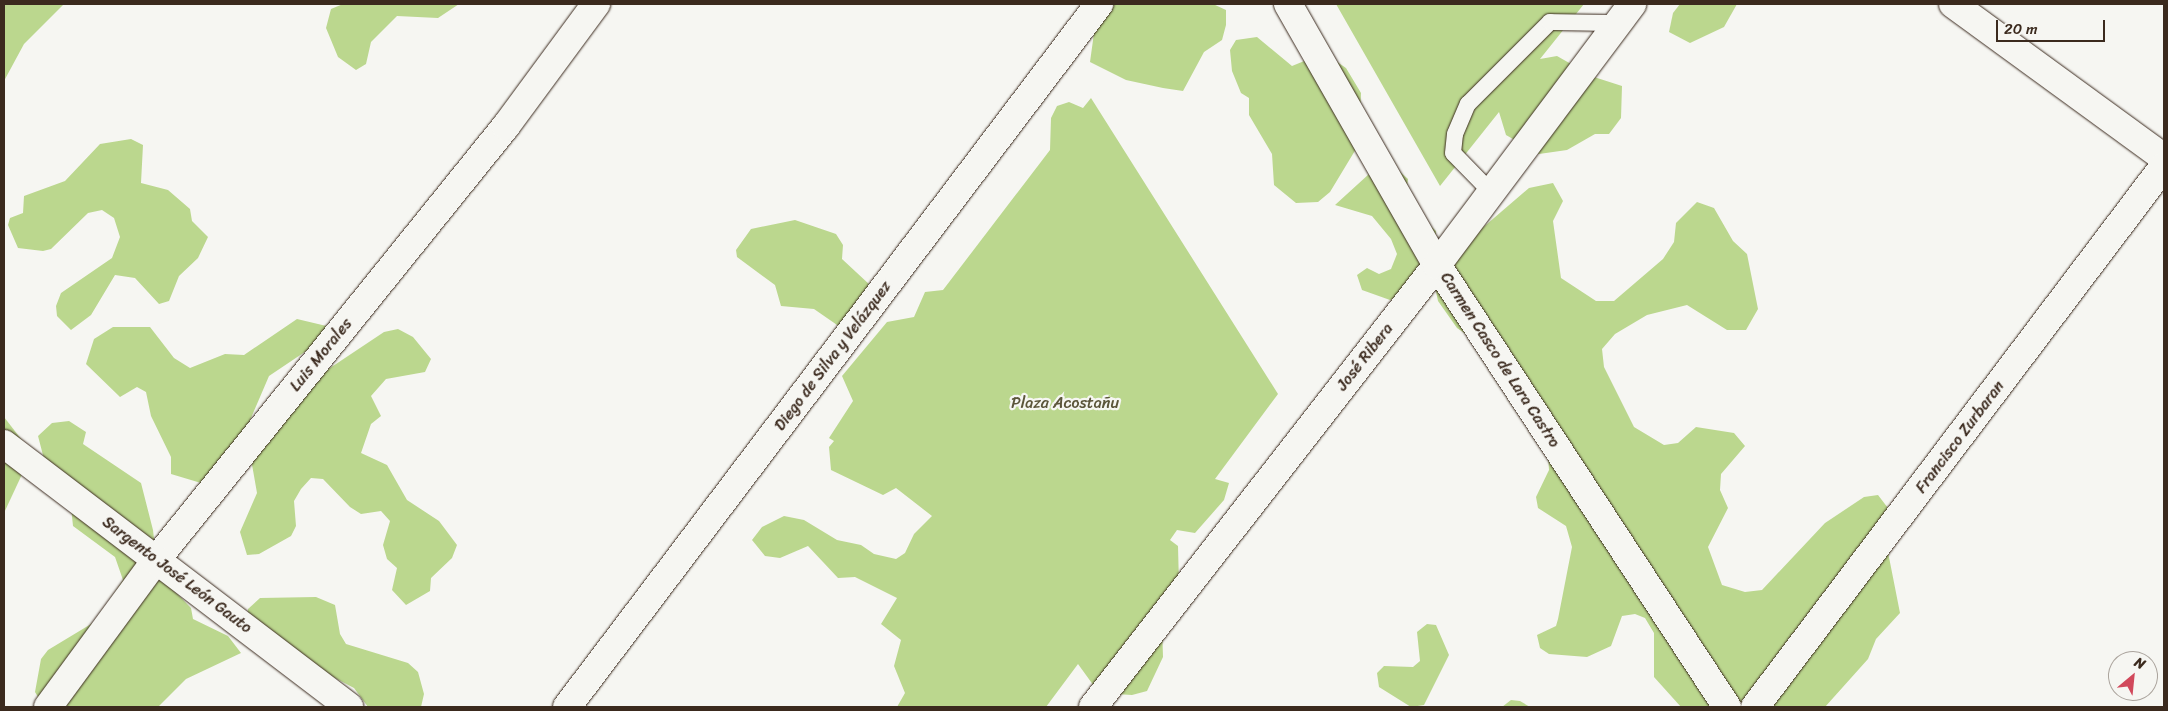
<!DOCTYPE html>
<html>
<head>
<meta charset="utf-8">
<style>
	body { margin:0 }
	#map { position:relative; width:2168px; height:711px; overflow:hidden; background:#f6f6f2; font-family:Sriracha,sans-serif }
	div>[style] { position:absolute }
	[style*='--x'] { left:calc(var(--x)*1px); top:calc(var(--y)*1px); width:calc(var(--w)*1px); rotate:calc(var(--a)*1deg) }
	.green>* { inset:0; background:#bbd78e }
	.roads { filter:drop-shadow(0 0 1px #3b2a1e) drop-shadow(0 0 1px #3b2a1e) }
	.service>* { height:16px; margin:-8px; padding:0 8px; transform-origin:8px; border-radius:8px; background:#f6f6f2 }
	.minor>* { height:28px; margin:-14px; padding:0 14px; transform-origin:14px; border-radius:14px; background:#f6f6f2 }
	.tertiary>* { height:28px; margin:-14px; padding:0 14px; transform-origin:14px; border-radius:14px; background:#f6f6f2 }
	span { translate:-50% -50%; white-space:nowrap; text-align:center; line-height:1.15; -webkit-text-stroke:4.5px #f6f6f2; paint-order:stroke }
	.street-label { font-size:16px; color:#3b2a1e }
	.park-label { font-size:16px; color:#5b553a }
	.frame { position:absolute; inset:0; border:5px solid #3b2a1e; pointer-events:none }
	.north { position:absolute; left:2108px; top:651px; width:50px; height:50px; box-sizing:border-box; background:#f6f6f2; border:1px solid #aba49d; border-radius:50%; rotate:28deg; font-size:14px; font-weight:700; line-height:20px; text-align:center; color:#3b2a1e }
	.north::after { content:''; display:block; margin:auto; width:18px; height:22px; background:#d1495b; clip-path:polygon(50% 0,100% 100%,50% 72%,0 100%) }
	.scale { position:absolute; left:1996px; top:20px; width:109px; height:22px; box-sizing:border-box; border:2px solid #3b2a1e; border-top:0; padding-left:6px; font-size:15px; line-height:18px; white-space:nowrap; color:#3b2a1e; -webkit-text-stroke:4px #f6f6f2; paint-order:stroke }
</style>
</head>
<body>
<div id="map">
	<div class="green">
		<div style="clip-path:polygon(4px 4px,64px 4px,24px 44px,4px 81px)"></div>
		<div style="clip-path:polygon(343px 4px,459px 4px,438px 18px,397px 16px,371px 42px,366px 64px,356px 70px,338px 57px,326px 28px,331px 9px)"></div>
		<div style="clip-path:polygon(1098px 4px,1213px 4px,1226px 10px,1226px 25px,1222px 40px,1204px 52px,1183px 91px,1163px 88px,1126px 80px,1090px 62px)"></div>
		<div style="clip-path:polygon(1336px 4px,1584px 4px,1540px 59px,1557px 56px,1594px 77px,1622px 86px,1621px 118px,1609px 134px,1595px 134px,1567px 150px,1539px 154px,1506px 135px,1499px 112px,1440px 186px)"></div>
		<div style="clip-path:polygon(1680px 4px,1737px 4px,1724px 27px,1690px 43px,1669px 32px,1673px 13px)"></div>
		<div style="clip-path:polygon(1257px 37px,1292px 66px,1324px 53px,1346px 68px,1361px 93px,1359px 144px,1330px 192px,1318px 202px,1296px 203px,1274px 185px,1272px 154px,1249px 115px,1249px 98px,1241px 93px,1232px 71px,1230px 50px,1236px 40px)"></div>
		<div style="clip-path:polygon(1091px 98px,1278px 394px,1215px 479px,1229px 483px,1224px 500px,1195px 533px,1177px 530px,1170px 540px,1178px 546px,1179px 585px,1162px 625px,1163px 657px,1147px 691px,1132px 695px,1099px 693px,1078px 664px,1046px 707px,897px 707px,905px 693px,894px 666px,901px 640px,881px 624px,897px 598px,855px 577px,838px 578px,808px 546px,780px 558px,765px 556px,752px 540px,762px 527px,784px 516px,804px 520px,837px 540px,861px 545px,874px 554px,896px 559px,905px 553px,914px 534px,932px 516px,896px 488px,883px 495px,831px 470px,829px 447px,834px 441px,829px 438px,853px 401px,842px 376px,887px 322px,914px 317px,925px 292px,943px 290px,1050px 150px,1051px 118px,1057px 106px,1069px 102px,1083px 108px)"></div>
		<div style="clip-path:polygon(131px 139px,143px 145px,141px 183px,168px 190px,190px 209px,192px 221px,208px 237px,198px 258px,179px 276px,169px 301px,159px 304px,135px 278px,115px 275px,91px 315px,71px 330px,57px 316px,56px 306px,61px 293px,112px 258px,120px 237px,114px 218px,102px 210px,88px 213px,51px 249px,43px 251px,18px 248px,8px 225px,10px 218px,23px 213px,24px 196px,65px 181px,100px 144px)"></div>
		<div style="clip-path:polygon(1398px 170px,1408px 179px,1405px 202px,1436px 231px,1436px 236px,1406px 295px,1390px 300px,1362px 290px,1357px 275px,1367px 268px,1379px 274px,1391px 269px,1397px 254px,1391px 239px,1372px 216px,1335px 205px,1369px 174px)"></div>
		<div style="clip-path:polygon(1553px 183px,1563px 201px,1553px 221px,1561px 278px,1596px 301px,1614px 301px,1663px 259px,1674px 242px,1676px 223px,1697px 202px,1714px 208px,1733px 241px,1747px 254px,1758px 309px,1746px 330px,1727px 330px,1687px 305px,1647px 315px,1615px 334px,1602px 349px,1604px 367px,1634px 427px,1664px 445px,1678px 443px,1696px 427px,1734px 433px,1745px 446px,1721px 474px,1720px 490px,1728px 508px,1708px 547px,1722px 585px,1745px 592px,1762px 590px,1825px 523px,1864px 497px,1878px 495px,1891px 512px,1887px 547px,1900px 613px,1876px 639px,1868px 659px,1825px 707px,1681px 707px,1654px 677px,1654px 633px,1645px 618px,1635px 614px,1622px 616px,1611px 646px,1587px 657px,1549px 654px,1540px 648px,1537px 635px,1556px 626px,1558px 619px,1572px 547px,1566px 526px,1538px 508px,1536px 497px,1549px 470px,1547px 440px,1496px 355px,1457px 328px,1438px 301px,1435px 287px,1468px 240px,1487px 224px,1529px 188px)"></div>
		<div style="clip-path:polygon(795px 220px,836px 234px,843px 245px,842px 259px,870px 285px,840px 327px,814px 309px,781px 306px,775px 285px,737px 257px,736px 250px,751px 229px)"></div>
		<div style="clip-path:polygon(297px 319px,339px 329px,269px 376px,248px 425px,211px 486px,171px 474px,171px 457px,151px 416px,146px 392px,137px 387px,120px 397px,86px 364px,94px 339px,113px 327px,150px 327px,174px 358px,190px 368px,225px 354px,244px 355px)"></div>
		<div style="clip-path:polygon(398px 329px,413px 337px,431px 359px,425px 372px,386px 379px,371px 396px,381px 416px,371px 424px,361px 453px,387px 465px,407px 500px,439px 521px,457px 545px,452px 558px,431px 578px,430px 591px,406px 605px,392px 590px,397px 568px,387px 559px,383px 545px,390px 521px,381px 511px,361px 514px,350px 507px,323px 479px,311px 478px,301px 489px,294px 501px,296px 526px,291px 536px,259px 554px,247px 555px,240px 532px,257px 493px,251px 459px,327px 370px,384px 332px)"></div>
		<div style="clip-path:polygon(4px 417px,28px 448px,24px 470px,4px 513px)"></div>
		<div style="clip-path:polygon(69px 421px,86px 432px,83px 444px,141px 483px,153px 530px,158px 574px,191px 608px,193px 619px,228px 636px,241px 653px,186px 679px,158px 707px,44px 707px,35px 692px,41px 659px,48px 650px,96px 621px,123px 580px,115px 557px,73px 526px,68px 478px,44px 459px,38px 436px,52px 423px)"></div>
		<div style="clip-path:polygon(316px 597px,335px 605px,340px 634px,346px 644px,408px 663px,418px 672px,424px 694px,421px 707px,368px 707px,354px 688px,314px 667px,247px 617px,248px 609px,260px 598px)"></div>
		<div style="clip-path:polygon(1427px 624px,1436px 625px,1449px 655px,1424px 705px,1411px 707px,1379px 687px,1377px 673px,1384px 666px,1413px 667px,1420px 661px,1417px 632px)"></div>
		<div style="clip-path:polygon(1511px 700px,1520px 701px,1530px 707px,1502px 707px)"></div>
	</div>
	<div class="roads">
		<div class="service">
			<div style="--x:1491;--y:192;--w:54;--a:-134.3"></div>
			<div style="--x:1453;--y:153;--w:19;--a:-84"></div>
			<div style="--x:1455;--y:134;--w:33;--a:-67"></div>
			<div style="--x:1468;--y:104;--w:116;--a:-45"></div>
			<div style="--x:1550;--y:22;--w:67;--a:0.9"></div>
		</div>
		<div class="minor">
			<div style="--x:1288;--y:4;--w:301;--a:60.3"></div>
			<div style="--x:1437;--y:265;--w:529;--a:56.73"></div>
			<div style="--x:1953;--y:4;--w:261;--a:36.1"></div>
			<div style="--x:48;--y:707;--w:182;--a:-53.7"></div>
			<div style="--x:156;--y:560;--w:558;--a:-51.12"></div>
			<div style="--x:506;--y:126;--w:152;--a:-53.6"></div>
			<div style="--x:567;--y:707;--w:882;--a:-52.88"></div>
			<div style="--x:1093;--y:707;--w:560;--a:-52.11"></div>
			<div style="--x:1437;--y:265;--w:326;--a:-53.2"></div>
			<div style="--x:1755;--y:707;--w:678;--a:-52.91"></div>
		</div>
		<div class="tertiary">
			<div style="--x:4;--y:444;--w:434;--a:37.3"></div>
		</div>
	</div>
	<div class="street-label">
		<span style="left:321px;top:355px;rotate:-51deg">Luis Morales</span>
		<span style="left:833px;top:356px;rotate:-53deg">Diego de Silva y Velázquez</span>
		<span style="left:1365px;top:357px;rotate:-52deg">José Ribera</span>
		<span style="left:1500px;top:360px;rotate:57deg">Carmen Casco de Lara Castro</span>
		<span style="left:1960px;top:437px;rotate:-53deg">Francisco Zurbaran</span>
		<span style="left:177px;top:575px;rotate:37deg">Sargento José León Gauto</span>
	</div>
	<div class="park-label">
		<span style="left:1065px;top:403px">Plaza Acostañu</span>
	</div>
	<div class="frame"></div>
	<div class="north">N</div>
	<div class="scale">20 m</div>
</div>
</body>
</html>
